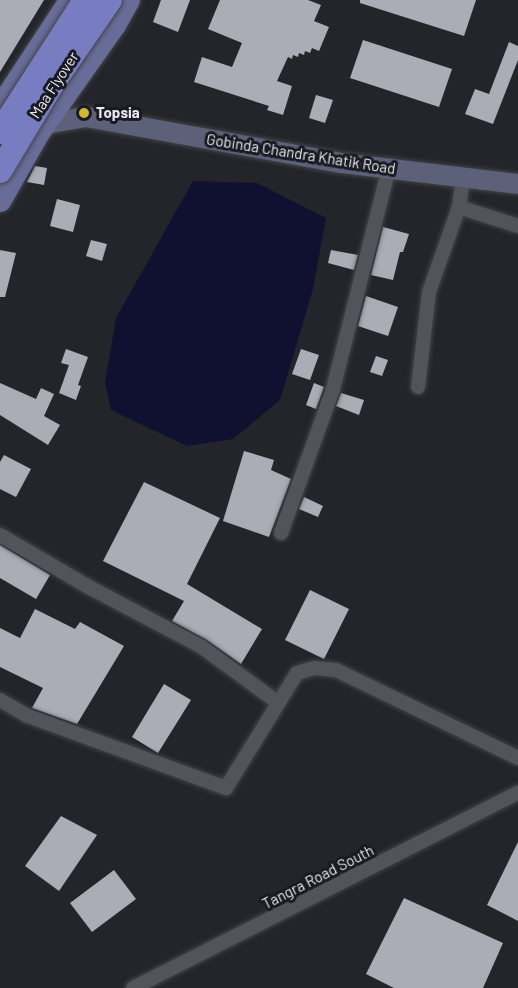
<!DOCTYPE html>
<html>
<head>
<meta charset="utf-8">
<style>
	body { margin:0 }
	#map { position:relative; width:518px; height:988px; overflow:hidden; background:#24252b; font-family:Barlow,sans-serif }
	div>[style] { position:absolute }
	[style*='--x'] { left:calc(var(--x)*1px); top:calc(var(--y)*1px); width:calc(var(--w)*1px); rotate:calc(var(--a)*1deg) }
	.water>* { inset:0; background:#101031 }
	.building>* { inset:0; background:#abadb6 }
	.roads { filter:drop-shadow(0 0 2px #424349) drop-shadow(0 0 2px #424349) }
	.minor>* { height:14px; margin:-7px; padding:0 7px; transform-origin:7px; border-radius:7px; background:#52535b }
	.secondary>* { height:20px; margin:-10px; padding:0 10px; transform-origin:10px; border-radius:10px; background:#5d6079 }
	.primary>* { height:21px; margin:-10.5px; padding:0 10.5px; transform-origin:10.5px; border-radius:10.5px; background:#686c98 }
	.bridges { filter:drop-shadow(0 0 2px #424349) drop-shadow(0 0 2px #424349) }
	.motorway-bridge>* { height:24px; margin:-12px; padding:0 12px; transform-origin:12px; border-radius:12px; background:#777dc0 }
	.dots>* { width:16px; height:16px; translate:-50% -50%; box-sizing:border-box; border:3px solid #1a1b22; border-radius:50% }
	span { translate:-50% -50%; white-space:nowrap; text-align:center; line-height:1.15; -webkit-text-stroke:6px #1a1b22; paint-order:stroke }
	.street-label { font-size:15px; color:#eaebf0 }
	.poi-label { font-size:15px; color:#eaebf0; font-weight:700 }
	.left { translate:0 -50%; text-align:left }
</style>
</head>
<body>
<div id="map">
	<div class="water">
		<div style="clip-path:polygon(193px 181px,257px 183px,326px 218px,313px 289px,280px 400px,233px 439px,187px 446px,111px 410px,105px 382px,116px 318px)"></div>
	</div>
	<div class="building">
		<div style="clip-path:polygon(0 0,44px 0,0 72px)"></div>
		<div style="clip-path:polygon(161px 0,190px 0,178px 32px,153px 22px)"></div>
		<div style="clip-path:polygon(220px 0,308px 0,321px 5px,314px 21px,329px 27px,319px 51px,312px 48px,310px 53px,305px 51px,304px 55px,299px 53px,298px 57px,293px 55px,292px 59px,288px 57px,277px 81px,292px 86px,283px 115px,267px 110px,269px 106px,194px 82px,202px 57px,232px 67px,242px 43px,208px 29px)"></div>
		<div style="clip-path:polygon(360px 0,476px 0,464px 36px,360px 3px)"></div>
		<div style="clip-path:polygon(363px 40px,452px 69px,439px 107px,350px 78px)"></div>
		<div style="clip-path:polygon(509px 42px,518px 46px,518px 60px,493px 124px,465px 114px,475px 89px,489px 94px)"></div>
		<div style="clip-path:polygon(316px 95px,333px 100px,325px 123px,309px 118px)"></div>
		<div style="clip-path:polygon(35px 166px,47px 168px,44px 185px,27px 182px)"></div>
		<div style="clip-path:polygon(57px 199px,80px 205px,73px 232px,50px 226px)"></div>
		<div style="clip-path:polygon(383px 227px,409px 234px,403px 252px,400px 252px,393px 280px,371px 275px)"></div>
		<div style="clip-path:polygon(91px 240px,107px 244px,102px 261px,86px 256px)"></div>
		<div style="clip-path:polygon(0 250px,16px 253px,5px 297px,0 297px)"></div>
		<div style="clip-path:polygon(331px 250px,358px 255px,354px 270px,328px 263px)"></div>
		<div style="clip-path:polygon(366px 296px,398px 307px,388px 336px,358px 326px)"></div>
		<div style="clip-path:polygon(66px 349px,88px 357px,78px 385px,81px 386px,76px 400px,59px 393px,69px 365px,61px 363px)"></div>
		<div style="clip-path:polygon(301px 349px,319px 355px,310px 380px,292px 374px)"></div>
		<div style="clip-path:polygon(376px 356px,388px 360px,382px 376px,370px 372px)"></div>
		<div style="clip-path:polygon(0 383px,36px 399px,41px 388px,54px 394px,44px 416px,60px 425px,48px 445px,0 415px)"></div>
		<div style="clip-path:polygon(314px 383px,324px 387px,316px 409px,306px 405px)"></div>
		<div style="clip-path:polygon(341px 393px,364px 400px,359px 415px,336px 406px)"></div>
		<div style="clip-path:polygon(244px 451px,274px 460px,271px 470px,291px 479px,269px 537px,223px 521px)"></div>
		<div style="clip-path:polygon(4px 455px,31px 469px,16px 497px,0 489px,0 462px)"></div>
		<div style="clip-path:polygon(144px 482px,220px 518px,187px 584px,262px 629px,241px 664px,207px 640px,172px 621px,184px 601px,103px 561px)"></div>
		<div style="clip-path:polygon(304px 497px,323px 506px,318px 517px,299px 509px)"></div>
		<div style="clip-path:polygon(0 545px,50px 575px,36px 599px,0 578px)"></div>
		<div style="clip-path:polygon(310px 590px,349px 609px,324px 659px,285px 640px)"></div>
		<div style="clip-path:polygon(35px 609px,75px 629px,80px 622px,124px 646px,77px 724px,32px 708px,43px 688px,0 667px,0 628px,20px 638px)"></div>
		<div style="clip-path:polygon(164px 684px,191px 700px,158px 753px,132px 737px)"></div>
		<div style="clip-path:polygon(61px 816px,97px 835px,59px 891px,25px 866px)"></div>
		<div style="clip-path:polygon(518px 842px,518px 921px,487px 905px)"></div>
		<div style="clip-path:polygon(114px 870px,136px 899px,92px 932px,70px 903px)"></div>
		<div style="clip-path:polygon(404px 898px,503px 943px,483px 988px,394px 988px,366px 974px)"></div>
	</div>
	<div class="roads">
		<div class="minor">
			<div style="--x:459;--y:207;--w:62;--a:17.9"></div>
			<div style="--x:418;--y:387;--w:96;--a:-83.4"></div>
			<div style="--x:429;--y:292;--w:90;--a:-70.6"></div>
			<div style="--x:459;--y:207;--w:30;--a:-82"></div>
			<div style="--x:281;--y:533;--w:153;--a:-70.1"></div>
			<div style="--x:333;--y:389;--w:228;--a:-75.8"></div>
			<div style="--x:0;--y:535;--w:101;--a:30.4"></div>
			<div style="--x:87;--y:586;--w:130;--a:27.9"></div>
			<div style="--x:202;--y:647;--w:93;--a:36.3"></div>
			<div style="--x:0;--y:700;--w:32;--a:30"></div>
			<div style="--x:28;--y:716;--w:211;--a:20"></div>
			<div style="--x:226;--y:788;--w:135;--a:-58.3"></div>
			<div style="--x:297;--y:673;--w:18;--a:-16"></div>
			<div style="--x:314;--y:668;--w:22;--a:5"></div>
			<div style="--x:336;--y:670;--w:202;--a:25.8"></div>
			<div style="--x:133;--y:988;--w:432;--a:-26.9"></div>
		</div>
		<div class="secondary">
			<div style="--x:35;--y:122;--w:10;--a:11"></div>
			<div style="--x:45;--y:124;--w:42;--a:-9.7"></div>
			<div style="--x:86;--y:117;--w:260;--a:10.2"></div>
			<div style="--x:342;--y:163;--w:177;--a:6.8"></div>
		</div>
		<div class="primary">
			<div style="--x:0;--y:105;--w:126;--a:-56.7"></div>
			<div style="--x:0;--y:201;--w:77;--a:-60.4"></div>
			<div style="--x:38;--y:134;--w:133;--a:-54.8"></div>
			<div style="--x:115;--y:25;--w:29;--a:-61"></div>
		</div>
	</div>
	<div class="bridges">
		<div class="motorway-bridge">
			<div style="--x:0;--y:132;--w:157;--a:-57.2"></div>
			<div style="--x:0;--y:171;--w:99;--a:-59"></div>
			<div style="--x:51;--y:86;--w:104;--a:-55.5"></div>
		</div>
	</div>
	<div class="dots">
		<div style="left:84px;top:113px;background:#ceb837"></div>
	</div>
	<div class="street-label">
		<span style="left:54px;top:85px;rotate:-57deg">Maa Flyover</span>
		<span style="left:301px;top:154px;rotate:9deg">Gobinda Chandra Khatik Road</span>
		<span style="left:318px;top:877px;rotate:-27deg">Tangra Road South</span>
	</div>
	<div class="poi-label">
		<span class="left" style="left:96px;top:113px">Topsia</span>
	</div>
</div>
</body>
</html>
